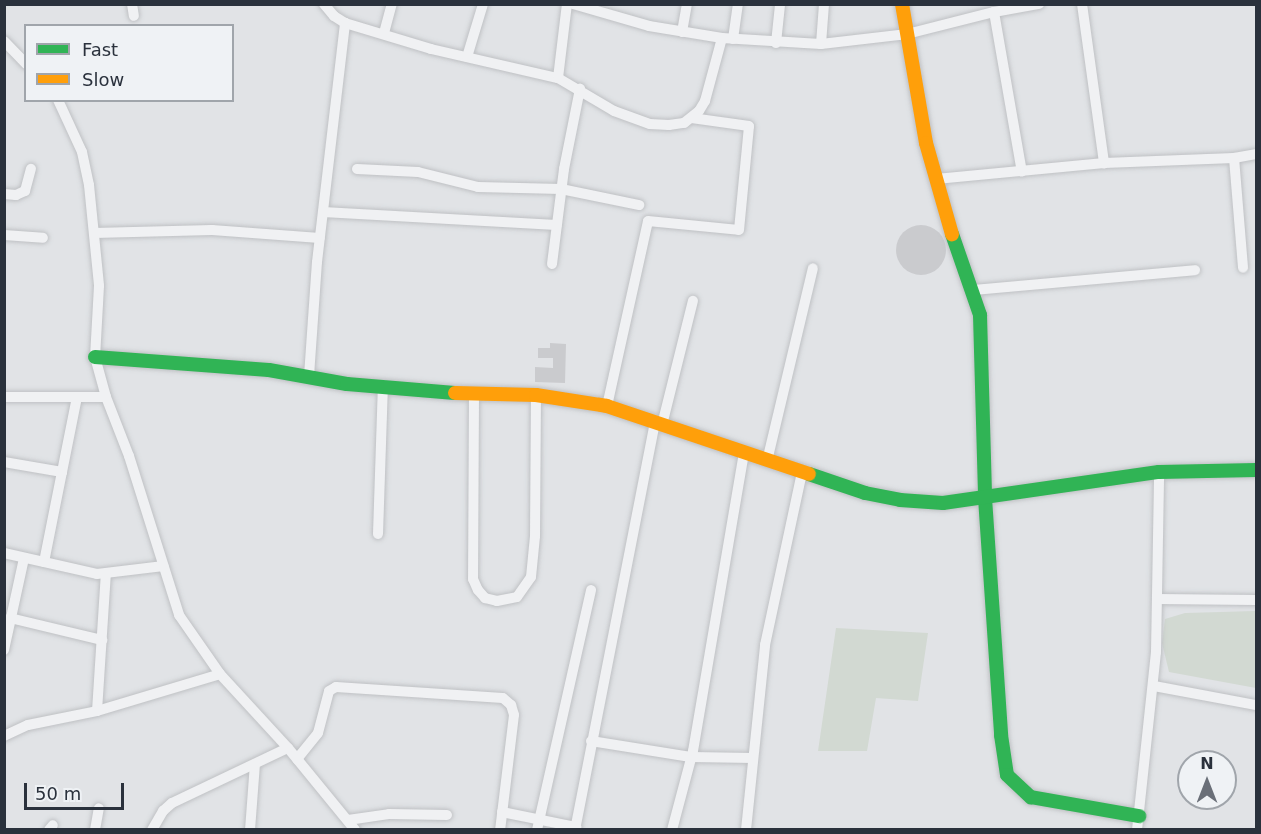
<!DOCTYPE html>
<html>
<head>
<meta charset="utf-8">
<style>
	body { margin:0 }
	#map { position:relative; width:1261px; height:834px; overflow:hidden; background:#e1e3e6; font-family:"DejaVu Sans",sans-serif }
	div>[style] { position:absolute }
	[style*='--x'] { left:calc(var(--x)*1px); top:calc(var(--y)*1px); width:calc(var(--w)*1px); rotate:calc(var(--a)*1deg) }
	.green>* { inset:0; background:#d2d9d2 }
	.building>* { inset:0; background:#cacbce }
	.round { border-radius:50% }
	.roads { filter:drop-shadow(0 0 2px #bfc1c4) drop-shadow(0 0 2px #bfc1c4) }
	.street>* { height:10px; margin:-5px; padding:0 5px; transform-origin:5px; border-radius:5px; background:#f0f1f3 }
	.fast>* { height:14px; margin:-7px; padding:0 7px; transform-origin:7px; border-radius:7px; background:#30b455 }
	.slow>* { height:14px; margin:-7px; padding:0 7px; transform-origin:7px; border-radius:7px; background:#ff9f0a }
	span { translate:-50% -50%; white-space:nowrap; text-align:center; line-height:1.15; -webkit-text-stroke:4.5px #eff2f5; paint-order:stroke }
	.frame { position:absolute; inset:0; border:6px solid #2a313c; pointer-events:none }
	.legend { position:absolute; left:24px; top:24px; width:210px; height:78px; box-sizing:border-box; background:#eff2f5; border:2px solid #a0a5ab; margin:0; padding:8px 10px; list-style:none; font-size:18px; color:#2a313c }
	.legend li { display:flex; align-items:center; gap:12px; height:30px }
	.legend b { width:30px; border:2px solid #a0a5ab }
	.north { position:absolute; left:1177px; top:750px; width:60px; height:60px; box-sizing:border-box; background:#eff2f5; border:2px solid #a0a5ab; border-radius:50%; rotate:0deg; font-size:16px; font-weight:700; line-height:24px; text-align:center; color:#2a313c }
	.north::after { content:''; display:block; margin:auto; width:21px; height:27px; background:#6a6f78; clip-path:polygon(50% 0,100% 100%,50% 72%,0 100%) }
	.scale { position:absolute; left:24px; top:783px; width:100px; height:27px; box-sizing:border-box; border:3px solid #2a313c; border-top:0; padding-left:8px; font-size:18px; line-height:21px; white-space:nowrap; color:#2a313c; -webkit-text-stroke:4px #eff2f5; paint-order:stroke }
</style>
</head>
<body>
<div id="map">
	<div class="green">
		<div style="clip-path:polygon(1256px 611px,1256px 688px,1169px 672px,1162px 643px,1165px 619px,1185px 613px)"></div>
		<div style="clip-path:polygon(836px 628px,928px 633px,918px 701px,876px 698px,867px 751px,818px 751px)"></div>
	</div>
	<div class="building">
		<div class="round" style="left:896px;top:225px;width:50px;height:50px"></div>
		<div style="clip-path:polygon(550px 343px,566px 344px,565px 383px,535px 382px,535px 367px,553px 368px,553px 358px,538px 358px,538px 348px,550px 348px)"></div>
	</div>
	<div class="roads">
		<div class="street">
			<div style="--x:132;--y:4;--w:12;--a:81"></div>
			<div style="--x:573;--y:4;--w:79;--a:16.1"></div>
			<div style="--x:649;--y:26;--w:74;--a:9.3"></div>
			<div style="--x:722;--y:38;--w:99;--a:3.5"></div>
			<div style="--x:821;--y:44;--w:87;--a:-6.6"></div>
			<div style="--x:907;--y:34;--w:90;--a:-14.2"></div>
			<div style="--x:994;--y:12;--w:46;--a:-10.1"></div>
			<div style="--x:1082;--y:4;--w:161;--a:82.1"></div>
			<div style="--x:994;--y:12;--w:162;--a:80.1"></div>
			<div style="--x:345;--y:23;--w:90;--a:16.8"></div>
			<div style="--x:431;--y:49;--w:130;--a:12.9"></div>
			<div style="--x:558;--y:78;--w:65;--a:30.5"></div>
			<div style="--x:614;--y:111;--w:38;--a:20"></div>
			<div style="--x:650;--y:124;--w:19;--a:3"></div>
			<div style="--x:669;--y:125;--w:15;--a:-8"></div>
			<div style="--x:684;--y:123;--w:19;--a:-39"></div>
			<div style="--x:699;--y:111;--w:12;--a:-59"></div>
			<div style="--x:705;--y:101;--w:65;--a:-74.9"></div>
			<div style="--x:682;--y:32;--w:28;--a:-80"></div>
			<div style="--x:384;--y:33;--w:30;--a:-75"></div>
			<div style="--x:733;--y:39;--w:35;--a:-82"></div>
			<div style="--x:4;--y:41;--w:32;--a:46"></div>
			<div style="--x:776;--y:43;--w:39;--a:-84"></div>
			<div style="--x:821;--y:44;--w:40;--a:-85.7"></div>
			<div style="--x:467;--y:57;--w:55;--a:-73.2"></div>
			<div style="--x:558;--y:78;--w:75;--a:-83.1"></div>
			<div style="--x:58;--y:100;--w:57;--a:65.2"></div>
			<div style="--x:82;--y:152;--w:34;--a:78"></div>
			<div style="--x:89;--y:185;--w:101;--a:84.3"></div>
			<div style="--x:99;--y:286;--w:71;--a:93.2"></div>
			<div style="--x:95;--y:357;--w:41;--a:74.6"></div>
			<div style="--x:106;--y:397;--w:63;--a:68.7"></div>
			<div style="--x:129;--y:456;--w:167;--a:72.5"></div>
			<div style="--x:179;--y:615;--w:72;--a:55.2"></div>
			<div style="--x:220;--y:674;--w:100;--a:47.4"></div>
			<div style="--x:288;--y:748;--w:106;--a:50.7"></div>
			<div style="--x:1234;--y:158;--w:110;--a:85.3"></div>
			<div style="--x:357;--y:169;--w:61;--a:2.8"></div>
			<div style="--x:418;--y:172;--w:62;--a:14"></div>
			<div style="--x:478;--y:187;--w:83;--a:1.4"></div>
			<div style="--x:561;--y:189;--w:80;--a:11.6"></div>
			<div style="--x:936;--y:179;--w:169;--a:-5.4"></div>
			<div style="--x:1104;--y:163;--w:130;--a:-2.2"></div>
			<div style="--x:1234;--y:158;--w:22;--a:-10"></div>
			<div style="--x:4;--y:194;--w:12;--a:5"></div>
			<div style="--x:16;--y:195;--w:10;--a:-24"></div>
			<div style="--x:25;--y:191;--w:23;--a:-75"></div>
			<div style="--x:323;--y:212;--w:234;--a:3.2"></div>
			<div style="--x:94;--y:233;--w:118;--a:-1.5"></div>
			<div style="--x:212;--y:230;--w:108;--a:4.2"></div>
			<div style="--x:4;--y:235;--w:39;--a:4"></div>
			<div style="--x:552;--y:264;--w:96;--a:-82.8"></div>
			<div style="--x:564;--y:169;--w:82;--a:-78.7"></div>
			<div style="--x:973;--y:290;--w:223;--a:-5.1"></div>
			<div style="--x:309;--y:376;--w:114;--a:-86"></div>
			<div style="--x:317;--y:262;--w:241;--a:-83.3"></div>
			<div style="--x:345;--y:23;--w:13;--a:-148"></div>
			<div style="--x:334;--y:16;--w:16;--a:-130"></div>
			<div style="--x:474;--y:395;--w:184;--a:90.3"></div>
			<div style="--x:473;--y:579;--w:12;--a:66"></div>
			<div style="--x:478;--y:590;--w:11;--a:49"></div>
			<div style="--x:485;--y:598;--w:12;--a:14"></div>
			<div style="--x:497;--y:601;--w:20;--a:-11"></div>
			<div style="--x:517;--y:597;--w:24;--a:-55"></div>
			<div style="--x:531;--y:577;--w:41;--a:-84.4"></div>
			<div style="--x:535;--y:536;--w:141;--a:-89.6"></div>
			<div style="--x:4;--y:397;--w:102;--a:0"></div>
			<div style="--x:607;--y:406;--w:189;--a:-77.5"></div>
			<div style="--x:648;--y:221;--w:91;--a:5.6"></div>
			<div style="--x:739;--y:230;--w:104;--a:-84.5"></div>
			<div style="--x:749;--y:126;--w:58;--a:-172"></div>
			<div style="--x:662;--y:425;--w:128;--a:-76"></div>
			<div style="--x:767;--y:461;--w:198;--a:-76.6"></div>
			<div style="--x:4;--y:462;--w:59;--a:9.8"></div>
			<div style="--x:62;--y:472;--w:76;--a:-78.7"></div>
			<div style="--x:378;--y:534;--w:149;--a:-88.1"></div>
			<div style="--x:4;--y:553;--w:95;--a:12.7"></div>
			<div style="--x:97;--y:574;--w:67;--a:-6.8"></div>
			<div style="--x:44;--y:562;--w:92;--a:-78.7"></div>
			<div style="--x:1157;--y:599;--w:99;--a:0.6"></div>
			<div style="--x:10;--y:618;--w:95;--a:13.4"></div>
			<div style="--x:4;--y:650;--w:94;--a:-77.7"></div>
			<div style="--x:1154;--y:686;--w:104;--a:10.6"></div>
			<div style="--x:97;--y:711;--w:138;--a:-86.3"></div>
			<div style="--x:4;--y:736;--w:26;--a:-25"></div>
			<div style="--x:28;--y:725;--w:70;--a:-11.5"></div>
			<div style="--x:97;--y:711;--w:128;--a:-16.7"></div>
			<div style="--x:591;--y:741;--w:101;--a:9.1"></div>
			<div style="--x:691;--y:757;--w:62;--a:0.9"></div>
			<div style="--x:297;--y:759;--w:33;--a:-51"></div>
			<div style="--x:318;--y:733;--w:43;--a:-75.3"></div>
			<div style="--x:329;--y:691;--w:8;--a:-30"></div>
			<div style="--x:336;--y:687;--w:167;--a:3.8"></div>
			<div style="--x:503;--y:698;--w:11;--a:41"></div>
			<div style="--x:511;--y:705;--w:10;--a:73"></div>
			<div style="--x:514;--y:715;--w:116;--a:96.9"></div>
			<div style="--x:502;--y:812;--w:76;--a:11.5"></div>
			<div style="--x:348;--y:820;--w:41;--a:-8.3"></div>
			<div style="--x:389;--y:814;--w:58;--a:1"></div>
			<div style="--x:49;--y:830;--w:6;--a:-51"></div>
			<div style="--x:95;--y:830;--w:22;--a:-80"></div>
			<div style="--x:152;--y:830;--w:22;--a:-60"></div>
			<div style="--x:163;--y:811;--w:12;--a:-42"></div>
			<div style="--x:172;--y:803;--w:128;--a:-25.4"></div>
			<div style="--x:250;--y:830;--w:66;--a:-85.7"></div>
			<div style="--x:537;--y:830;--w:246;--a:-77.3"></div>
			<div style="--x:575;--y:830;--w:416;--a:-78.9"></div>
			<div style="--x:672;--y:830;--w:82;--a:-75.1"></div>
			<div style="--x:693;--y:751;--w:301;--a:-80.3"></div>
			<div style="--x:746;--y:830;--w:186;--a:-84.1"></div>
			<div style="--x:765;--y:645;--w:176;--a:-77.9"></div>
			<div style="--x:1137;--y:830;--w:179;--a:-83.9"></div>
			<div style="--x:1156;--y:652;--w:180;--a:-89"></div>
		</div>
		<div class="fast">
			<div style="--x:952;--y:234;--w:86;--a:70.9"></div>
			<div style="--x:980;--y:315;--w:183;--a:88.4"></div>
			<div style="--x:985;--y:498;--w:238;--a:86.1"></div>
			<div style="--x:1001;--y:735;--w:40;--a:81.5"></div>
			<div style="--x:1007;--y:775;--w:33;--a:43"></div>
			<div style="--x:1031;--y:797;--w:110;--a:10"></div>
			<div style="--x:95;--y:357;--w:174;--a:4.3"></div>
			<div style="--x:269;--y:370;--w:79;--a:10.2"></div>
			<div style="--x:347;--y:384;--w:108;--a:4.8"></div>
			<div style="--x:809;--y:474;--w:59;--a:18.7"></div>
			<div style="--x:865;--y:493;--w:36;--a:11"></div>
			<div style="--x:900;--y:500;--w:43;--a:4"></div>
			<div style="--x:943;--y:503;--w:218;--a:-8.2"></div>
			<div style="--x:1159;--y:472;--w:97;--a:-1.2"></div>
		</div>
		<div class="slow">
			<div style="--x:902;--y:4;--w:141;--a:80.2"></div>
			<div style="--x:926;--y:143;--w:95;--a:74.1"></div>
			<div style="--x:455;--y:393;--w:81;--a:1.4"></div>
			<div style="--x:536;--y:395;--w:72;--a:8.8"></div>
			<div style="--x:607;--y:406;--w:213;--a:18.6"></div>
		</div>
	</div>
	<div class="frame"></div>
	<ul class="legend">
	<li><b style="height:8px;background:#30b455"></b>Fast</li>
	<li><b style="height:8px;background:#ff9f0a"></b>Slow</li>
	</ul>
	<div class="north">N</div>
	<div class="scale">50 m</div>
</div>
</body>
</html>
